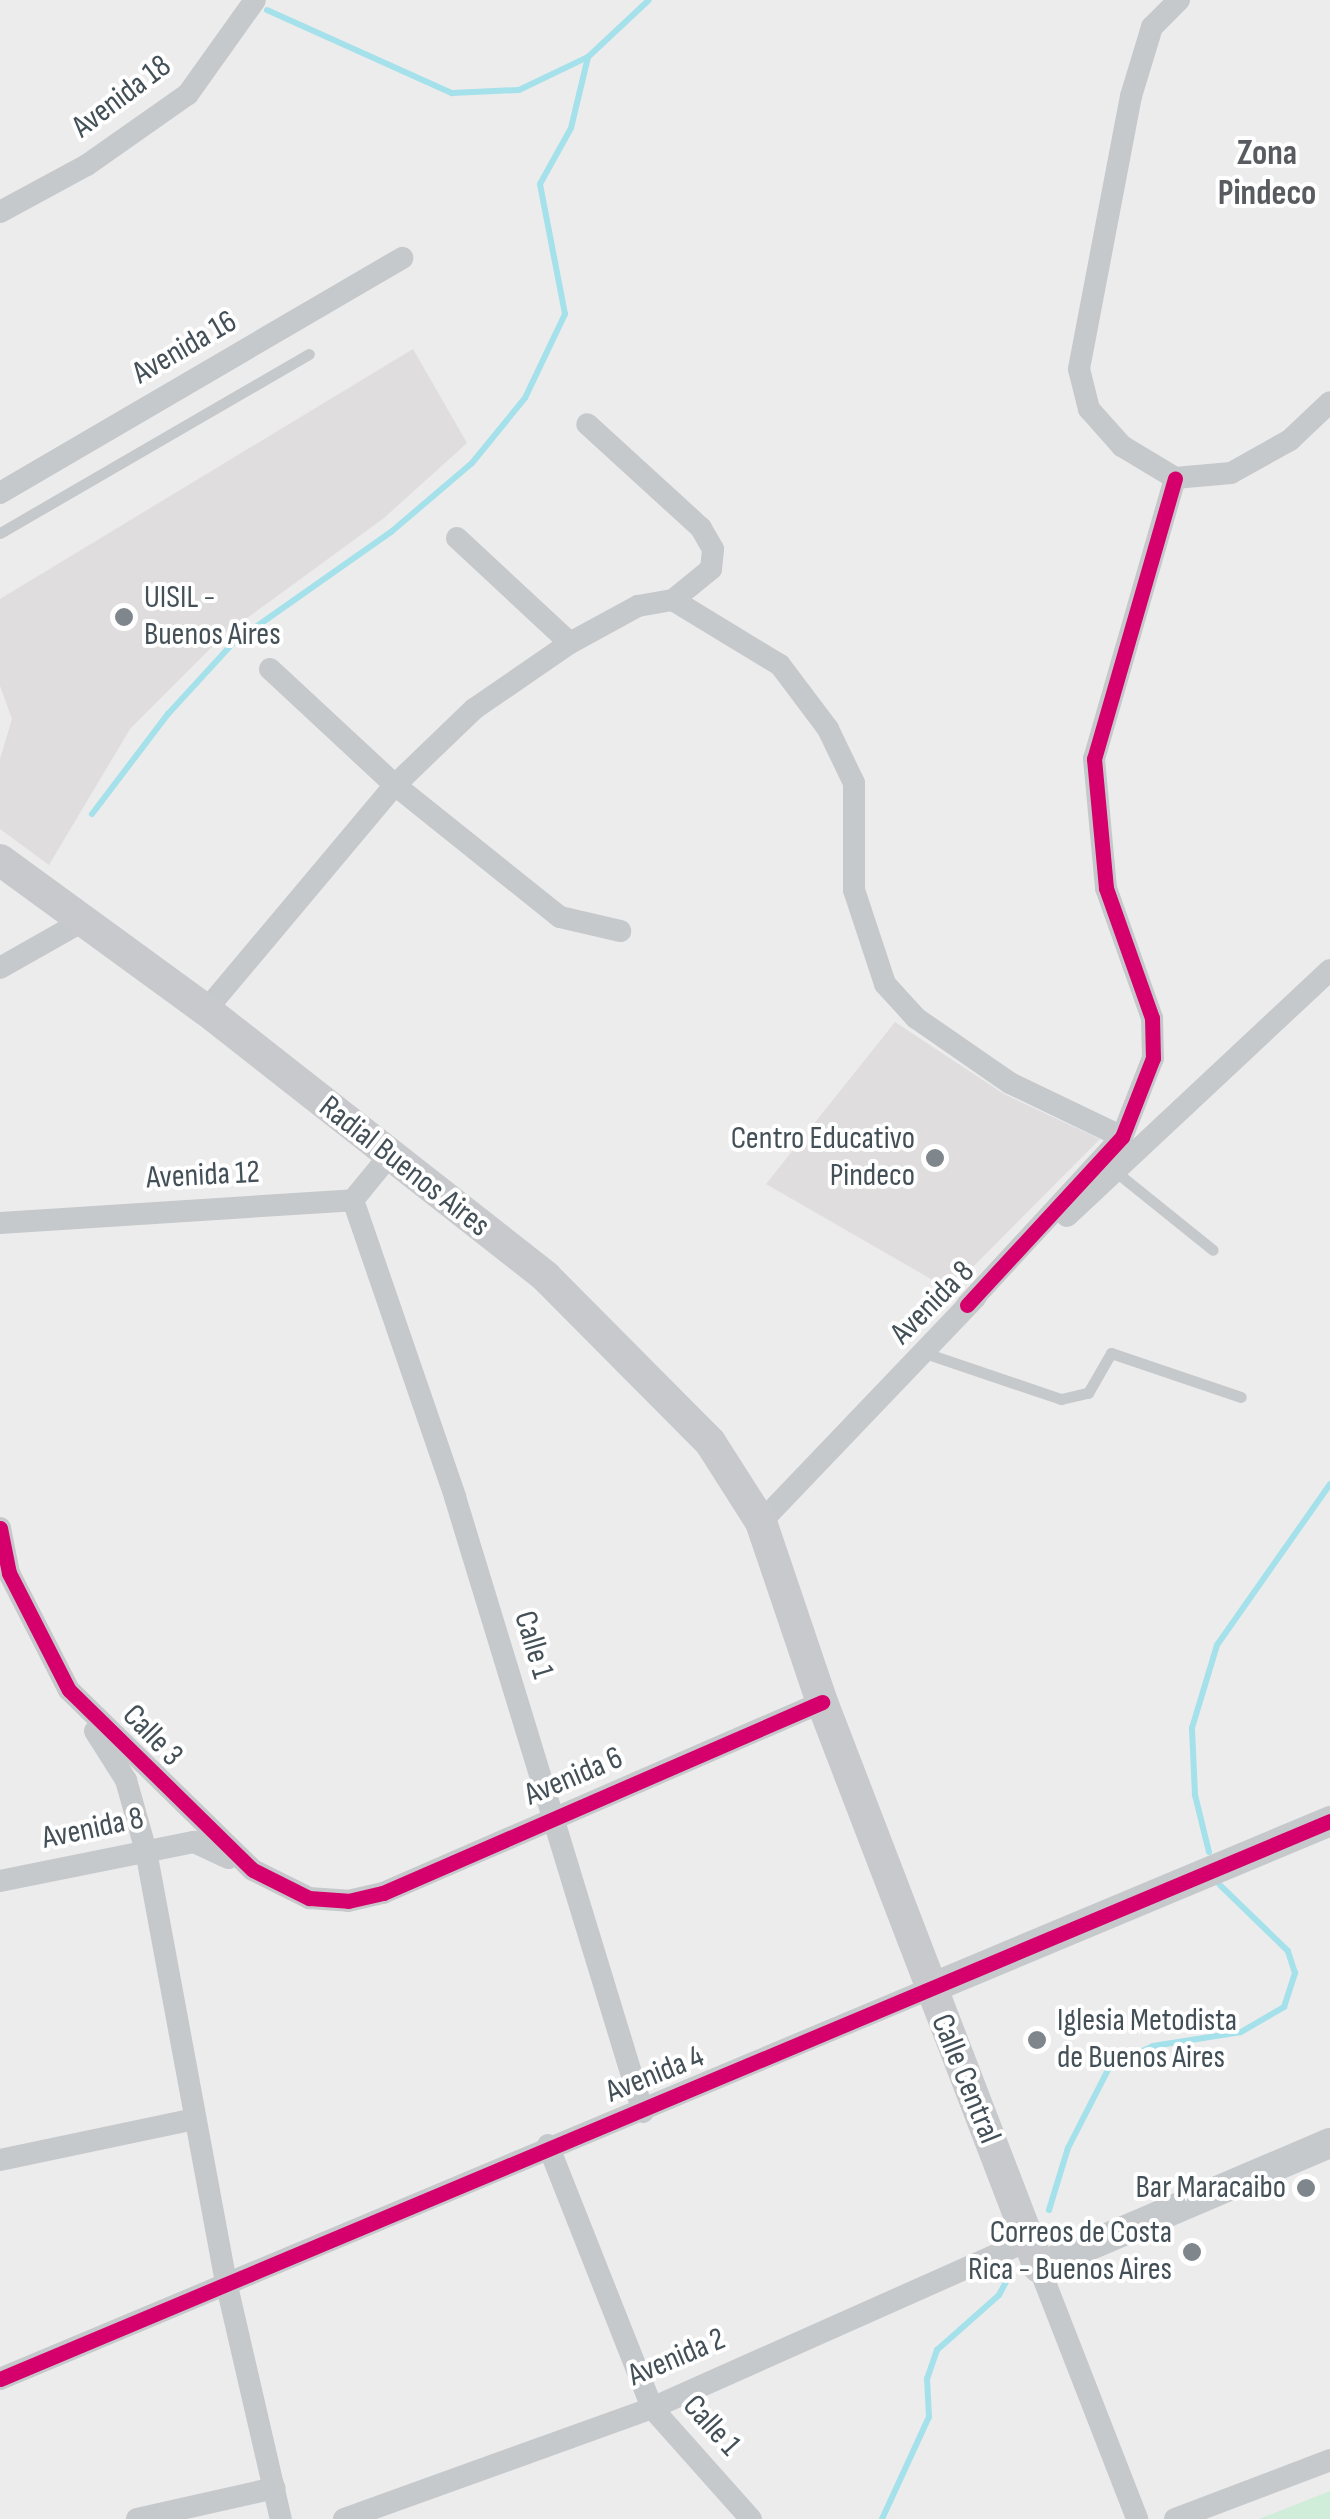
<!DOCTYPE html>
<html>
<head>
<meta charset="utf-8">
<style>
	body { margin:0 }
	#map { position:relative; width:1330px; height:2519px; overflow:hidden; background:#edecec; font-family:"Sofia Sans Condensed",sans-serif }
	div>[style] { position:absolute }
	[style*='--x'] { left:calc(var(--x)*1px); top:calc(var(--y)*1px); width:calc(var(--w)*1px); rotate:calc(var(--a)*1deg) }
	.education>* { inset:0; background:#dfddde }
	.green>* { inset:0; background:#d0edd9 }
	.stream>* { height:6px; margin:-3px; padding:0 3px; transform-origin:3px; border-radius:3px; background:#a4e1eb }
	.service>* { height:11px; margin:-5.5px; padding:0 5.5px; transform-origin:5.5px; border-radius:5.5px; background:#c6c9cb }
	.minor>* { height:22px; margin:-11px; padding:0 11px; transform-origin:11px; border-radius:11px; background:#c6c9cb }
	.tertiary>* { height:30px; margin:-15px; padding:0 15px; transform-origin:15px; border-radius:15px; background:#c6c9cb }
	.secondary>* { height:32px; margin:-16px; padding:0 16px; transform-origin:16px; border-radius:16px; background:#c7c9cc }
	.cycleway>* { height:15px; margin:-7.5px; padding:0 7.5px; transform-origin:7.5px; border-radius:7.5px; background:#d6006c }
	.dots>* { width:28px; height:28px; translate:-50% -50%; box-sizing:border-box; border:5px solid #fff; border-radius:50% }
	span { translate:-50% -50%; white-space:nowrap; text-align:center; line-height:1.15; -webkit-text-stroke:8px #fff; paint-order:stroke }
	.street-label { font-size:32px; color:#445058 }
	.poi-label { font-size:32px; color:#445058 }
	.left { translate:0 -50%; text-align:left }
	.right { translate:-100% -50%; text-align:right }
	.neighbourhood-label { font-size:35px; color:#585c60; font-weight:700 }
</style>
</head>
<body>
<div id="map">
	<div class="education">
		<div style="clip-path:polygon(413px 349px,467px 443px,384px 518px,224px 635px,130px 729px,49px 865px,0 829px,0 759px,12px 719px,0 686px,0 599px)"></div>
		<div style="clip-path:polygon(895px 1022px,1004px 1094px,1100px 1139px,950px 1290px,766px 1184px)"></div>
	</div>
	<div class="green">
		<div style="clip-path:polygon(1330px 2491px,1330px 2519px,1259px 2519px)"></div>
	</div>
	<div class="stream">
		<div style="--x:267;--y:10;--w:203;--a:24.2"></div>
		<div style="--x:452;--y:93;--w:67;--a:-2.6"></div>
		<div style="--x:519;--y:90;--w:76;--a:-25.6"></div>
		<div style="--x:588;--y:57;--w:83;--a:-43.1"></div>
		<div style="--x:92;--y:814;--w:126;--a:-52.8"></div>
		<div style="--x:168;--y:714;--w:96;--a:-47.5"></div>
		<div style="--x:233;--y:643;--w:193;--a:-35.1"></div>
		<div style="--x:391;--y:532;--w:106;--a:-40.4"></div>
		<div style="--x:472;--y:463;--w:84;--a:-50.8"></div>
		<div style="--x:525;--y:398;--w:93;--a:-64.5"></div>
		<div style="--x:565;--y:314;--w:132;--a:-100.9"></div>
		<div style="--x:540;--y:184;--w:64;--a:-61"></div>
		<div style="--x:571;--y:128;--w:73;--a:-76.5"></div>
		<div style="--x:1209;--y:1852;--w:59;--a:-103.8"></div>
		<div style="--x:1195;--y:1795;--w:67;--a:-92.6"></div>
		<div style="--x:1192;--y:1728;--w:87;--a:-73.2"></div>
		<div style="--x:1217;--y:1645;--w:197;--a:-54.9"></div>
		<div style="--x:1049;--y:2210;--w:65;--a:-73"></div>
		<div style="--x:1068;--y:2148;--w:92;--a:-62.9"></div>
		<div style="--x:1110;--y:2066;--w:47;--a:-24.9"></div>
		<div style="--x:1153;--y:2046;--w:89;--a:-9"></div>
		<div style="--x:1241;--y:2032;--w:50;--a:-30.2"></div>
		<div style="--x:1284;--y:2007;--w:36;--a:-72"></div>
		<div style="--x:1295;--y:1973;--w:23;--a:-108"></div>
		<div style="--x:1288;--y:1951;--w:95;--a:-135.9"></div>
		<div style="--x:882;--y:2519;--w:112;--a:-65.3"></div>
		<div style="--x:929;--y:2417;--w:38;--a:-93"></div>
		<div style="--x:927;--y:2379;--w:31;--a:-71"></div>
		<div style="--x:937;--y:2350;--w:83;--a:-41.6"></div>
		<div style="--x:999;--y:2295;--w:24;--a:-62"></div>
	</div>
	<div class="service">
		<div style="--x:0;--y:533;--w:357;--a:-30.1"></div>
		<div style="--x:1116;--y:1172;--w:124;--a:38.8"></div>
		<div style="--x:922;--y:1352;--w:147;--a:18.7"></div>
		<div style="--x:1061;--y:1399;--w:28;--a:-13"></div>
		<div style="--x:1088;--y:1393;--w:46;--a:-60.1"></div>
		<div style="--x:1111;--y:1353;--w:137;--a:18.7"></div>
	</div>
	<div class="minor">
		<div style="--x:1179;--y:0;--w:38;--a:135"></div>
		<div style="--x:1152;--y:27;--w:72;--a:106.9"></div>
		<div style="--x:1131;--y:96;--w:278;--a:100.8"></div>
		<div style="--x:1079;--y:369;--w:41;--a:76"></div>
		<div style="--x:1089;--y:409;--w:50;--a:48.3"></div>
		<div style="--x:1122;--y:446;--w:62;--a:31.1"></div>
		<div style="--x:1175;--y:478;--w:56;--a:-5.1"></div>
		<div style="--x:1231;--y:473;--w:68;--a:-29.2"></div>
		<div style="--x:1290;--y:440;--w:55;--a:-43.5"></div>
		<div style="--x:0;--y:212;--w:99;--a:-28.4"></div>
		<div style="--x:87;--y:165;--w:123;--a:-35.1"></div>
		<div style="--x:188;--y:94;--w:115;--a:-54.5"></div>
		<div style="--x:0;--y:493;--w:466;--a:-30.3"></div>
		<div style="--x:457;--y:538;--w:154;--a:42.9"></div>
		<div style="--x:673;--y:600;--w:125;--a:31.3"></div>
		<div style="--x:780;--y:665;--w:80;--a:53.1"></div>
		<div style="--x:828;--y:729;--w:60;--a:64.3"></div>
		<div style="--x:854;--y:783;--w:107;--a:90"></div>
		<div style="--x:854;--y:890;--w:99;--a:71.7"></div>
		<div style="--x:885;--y:984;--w:46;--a:47.6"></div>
		<div style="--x:916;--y:1018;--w:114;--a:34.7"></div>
		<div style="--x:1010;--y:1083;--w:124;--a:25.7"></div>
		<div style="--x:270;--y:669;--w:171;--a:42.9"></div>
		<div style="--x:395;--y:785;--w:211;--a:38.7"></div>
		<div style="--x:560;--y:917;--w:62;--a:13.1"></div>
		<div style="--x:0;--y:968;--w:93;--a:-29.6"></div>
		<div style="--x:206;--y:1010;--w:294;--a:-50"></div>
		<div style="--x:395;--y:785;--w:110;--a:-43.9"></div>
		<div style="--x:474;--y:709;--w:116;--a:-34.5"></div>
		<div style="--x:570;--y:643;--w:77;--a:-28.6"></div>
		<div style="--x:638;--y:606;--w:36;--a:-10"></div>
		<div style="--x:673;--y:600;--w:49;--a:-39.2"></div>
		<div style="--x:711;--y:569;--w:20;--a:-84"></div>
		<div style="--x:713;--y:549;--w:24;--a:-120"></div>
		<div style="--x:701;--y:528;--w:154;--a:-137.6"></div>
		<div style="--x:353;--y:1200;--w:314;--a:71"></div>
		<div style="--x:455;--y:1497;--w:643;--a:73"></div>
		<div style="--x:1067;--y:1216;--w:360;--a:-43.1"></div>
		<div style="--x:0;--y:1223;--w:354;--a:-3.7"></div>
		<div style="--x:353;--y:1200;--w:57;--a:-50.7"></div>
		<div style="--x:967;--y:1305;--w:229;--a:-47.3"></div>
		<div style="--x:1122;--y:1137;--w:85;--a:-68.6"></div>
		<div style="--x:1153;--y:1058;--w:40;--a:-91.4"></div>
		<div style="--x:1152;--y:1018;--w:138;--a:-109.5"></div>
		<div style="--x:1106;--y:888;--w:130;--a:-95.3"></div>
		<div style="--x:1094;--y:759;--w:292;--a:-73.9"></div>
		<div style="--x:761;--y:1522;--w:311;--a:-46.3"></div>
		<div style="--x:0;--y:1528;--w:46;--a:78.7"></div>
		<div style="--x:9;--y:1573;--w:131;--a:62.9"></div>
		<div style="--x:69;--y:1690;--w:257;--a:44.4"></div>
		<div style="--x:253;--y:1870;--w:63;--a:26.6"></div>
		<div style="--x:309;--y:1898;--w:39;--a:4"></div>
		<div style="--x:348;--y:1901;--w:36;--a:-13"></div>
		<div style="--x:383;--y:1893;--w:479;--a:-23.5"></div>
		<div style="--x:95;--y:1731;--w:58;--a:57.7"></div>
		<div style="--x:126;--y:1780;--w:74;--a:74.3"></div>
		<div style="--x:146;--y:1851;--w:442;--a:79.5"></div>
		<div style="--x:227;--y:2286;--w:239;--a:77"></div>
		<div style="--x:0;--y:1881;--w:198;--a:-11.4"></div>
		<div style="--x:194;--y:1842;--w:38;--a:25"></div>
		<div style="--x:548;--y:2145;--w:283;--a:68.4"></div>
		<div style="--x:652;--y:2408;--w:149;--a:48.3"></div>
		<div style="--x:0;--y:2160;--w:199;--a:-11.9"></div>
		<div style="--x:1039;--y:2267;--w:270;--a:68.7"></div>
		<div style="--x:0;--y:2379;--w:1008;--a:-22.77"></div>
		<div style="--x:137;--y:2519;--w:141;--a:-12.7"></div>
		<div style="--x:344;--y:2519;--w:327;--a:-19.8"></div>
		<div style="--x:652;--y:2408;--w:413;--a:-24"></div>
		<div style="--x:1175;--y:2519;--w:166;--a:-20.8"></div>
	</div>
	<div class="tertiary">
		<div style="--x:929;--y:1989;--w:435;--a:-22.7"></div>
		<div style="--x:1039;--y:2267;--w:316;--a:-23.1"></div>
	</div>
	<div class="secondary">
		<div style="--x:0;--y:860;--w:255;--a:36.1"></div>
		<div style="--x:206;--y:1010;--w:432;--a:38.1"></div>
		<div style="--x:546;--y:1277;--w:233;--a:45.2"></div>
		<div style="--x:710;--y:1442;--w:95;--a:57.5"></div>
		<div style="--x:761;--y:1522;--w:190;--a:71.3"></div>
		<div style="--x:822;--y:1702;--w:605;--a:68.99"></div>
	</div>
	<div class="cycleway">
		<div style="--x:967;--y:1305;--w:229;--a:-47.3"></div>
		<div style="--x:1122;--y:1137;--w:85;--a:-68.6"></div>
		<div style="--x:1153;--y:1058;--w:40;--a:-91.4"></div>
		<div style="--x:1152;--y:1018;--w:138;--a:-109.5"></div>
		<div style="--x:1106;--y:888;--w:130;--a:-95.3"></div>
		<div style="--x:1094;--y:759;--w:292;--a:-73.9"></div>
		<div style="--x:0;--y:1528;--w:46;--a:78.7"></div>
		<div style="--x:9;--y:1573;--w:131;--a:62.9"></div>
		<div style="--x:69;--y:1690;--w:257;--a:44.4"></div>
		<div style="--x:253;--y:1870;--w:63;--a:26.6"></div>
		<div style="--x:309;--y:1898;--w:39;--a:4"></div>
		<div style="--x:348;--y:1901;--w:36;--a:-13"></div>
		<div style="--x:383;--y:1893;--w:479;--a:-23.5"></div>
		<div style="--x:0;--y:2379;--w:1442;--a:-22.76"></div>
	</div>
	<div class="dots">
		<div style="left:124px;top:617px;background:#7f878c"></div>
		<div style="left:935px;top:1158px;background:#7f878c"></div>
		<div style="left:1037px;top:2040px;background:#7f878c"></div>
		<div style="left:1306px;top:2188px;background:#7f878c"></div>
		<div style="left:1192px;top:2252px;background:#7f878c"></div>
	</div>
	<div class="street-label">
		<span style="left:122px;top:97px;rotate:-37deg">Avenida 18</span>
		<span style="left:185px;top:348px;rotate:-30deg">Avenida 16</span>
		<span style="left:404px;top:1167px;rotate:38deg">Radial Buenos Aires</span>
		<span style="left:203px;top:1176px;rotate:-3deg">Avenida 12</span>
		<span style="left:933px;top:1303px;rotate:-45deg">Avenida 8</span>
		<span style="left:533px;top:1645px;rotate:73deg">Calle 1</span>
		<span style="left:152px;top:1736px;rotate:46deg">Calle 3</span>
		<span style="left:574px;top:1777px;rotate:-23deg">Avenida 6</span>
		<span style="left:93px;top:1829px;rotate:-12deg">Avenida 8</span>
		<span style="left:655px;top:2075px;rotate:-22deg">Avenida 4</span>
		<span style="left:965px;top:2079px;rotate:68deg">Calle Central</span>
		<span style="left:677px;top:2358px;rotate:-23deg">Avenida 2</span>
		<span style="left:711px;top:2426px;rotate:48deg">Calle 1</span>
	</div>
	<div class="poi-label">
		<span class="left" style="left:144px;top:617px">UISIL -<br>Buenos Aires</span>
		<span class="right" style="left:915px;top:1158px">Centro Educativo<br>Pindeco</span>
		<span class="left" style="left:1057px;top:2040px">Iglesia Metodista<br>de Buenos Aires</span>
		<span class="right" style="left:1286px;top:2188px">Bar Maracaibo</span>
		<span class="right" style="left:1172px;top:2252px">Correos de Costa<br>Rica - Buenos Aires</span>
	</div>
	<div class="neighbourhood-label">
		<span style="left:1267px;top:174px">Zona<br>Pindeco</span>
	</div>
</div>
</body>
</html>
